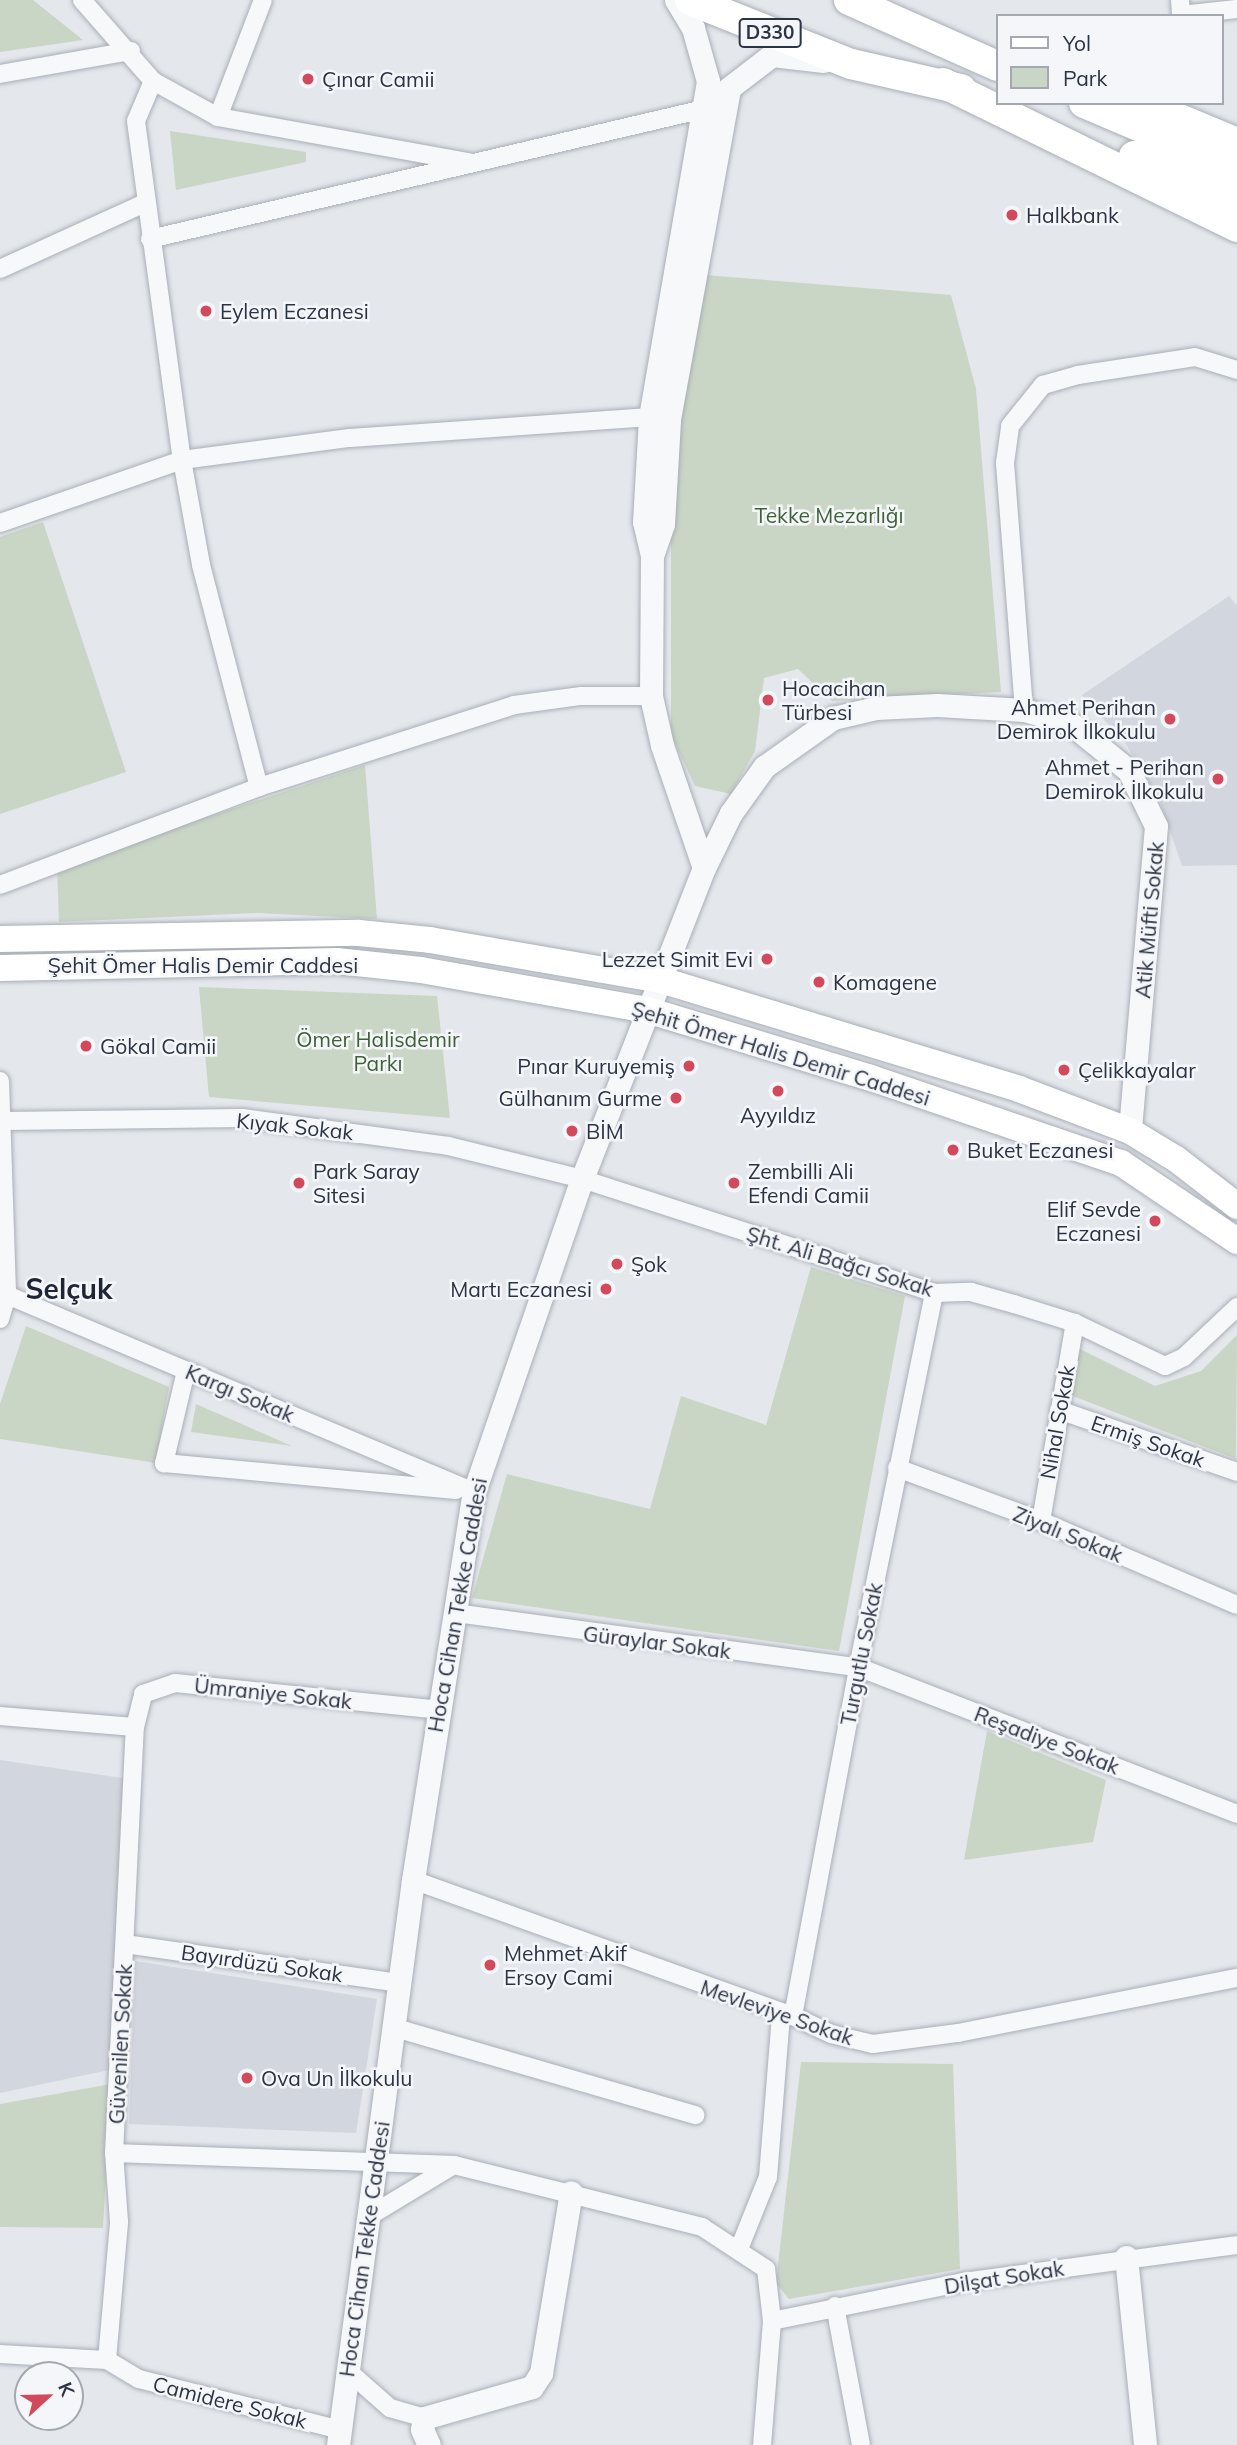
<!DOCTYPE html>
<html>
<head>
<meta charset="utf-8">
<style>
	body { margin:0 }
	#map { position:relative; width:1237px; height:2445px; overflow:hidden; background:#e4e7ec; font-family:Mulish,sans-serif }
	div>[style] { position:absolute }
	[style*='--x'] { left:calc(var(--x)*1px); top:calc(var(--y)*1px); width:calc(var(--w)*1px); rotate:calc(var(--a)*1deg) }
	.built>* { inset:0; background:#d2d6de }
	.green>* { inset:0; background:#c9d6c5 }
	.roads { filter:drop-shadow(0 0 2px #a9aeb7) drop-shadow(0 0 2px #a9aeb7) }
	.minor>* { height:18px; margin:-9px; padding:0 9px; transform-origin:9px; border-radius:9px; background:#f7f8fa }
	.tertiary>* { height:23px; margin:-11.5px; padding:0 11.5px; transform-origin:11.5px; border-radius:11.5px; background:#f7f8fa }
	.secondary>* { height:26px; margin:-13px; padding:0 13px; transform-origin:13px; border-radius:13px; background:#fff }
	.trunk>* { height:30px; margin:-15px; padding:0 15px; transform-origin:15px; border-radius:15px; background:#fff }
	.dots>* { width:19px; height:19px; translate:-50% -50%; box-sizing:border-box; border:4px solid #f4f6f9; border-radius:50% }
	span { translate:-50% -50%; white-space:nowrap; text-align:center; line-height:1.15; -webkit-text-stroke:5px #f4f6f9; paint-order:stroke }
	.shield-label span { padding:2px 5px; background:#f4f6f9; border:2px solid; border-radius:5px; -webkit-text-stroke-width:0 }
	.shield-label { font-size:19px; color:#2b3445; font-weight:700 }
	.poi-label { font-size:21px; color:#2b3445 }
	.left { translate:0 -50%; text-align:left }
	.right { translate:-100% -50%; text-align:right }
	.park-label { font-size:21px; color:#3f6138 }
	.street-label { font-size:21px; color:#2b3445 }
	.district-label { font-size:28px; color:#1d2536; font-weight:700 }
	.legend { position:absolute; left:996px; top:14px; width:228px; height:91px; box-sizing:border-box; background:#f4f6f9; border:2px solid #a4a8b1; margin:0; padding:9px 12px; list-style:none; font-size:21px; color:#2b3445 }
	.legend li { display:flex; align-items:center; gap:14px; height:35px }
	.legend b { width:35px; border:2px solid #a4a8b1 }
	.north { position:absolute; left:14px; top:2361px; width:70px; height:70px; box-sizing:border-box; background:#f4f6f9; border:2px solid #a4a8b1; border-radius:50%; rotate:68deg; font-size:19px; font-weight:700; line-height:28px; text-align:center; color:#2b3445 }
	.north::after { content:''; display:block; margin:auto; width:24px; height:32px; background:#d1495b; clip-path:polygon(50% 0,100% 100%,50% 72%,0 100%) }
</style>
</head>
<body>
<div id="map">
	<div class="built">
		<div style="clip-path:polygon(1229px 596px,1237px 606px,1237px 865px,1182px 866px,1159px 798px,1125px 743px,1082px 695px)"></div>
		<div style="clip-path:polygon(0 1760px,129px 1779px,109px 2070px,0 2093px)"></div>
		<div style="clip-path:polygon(135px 1961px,377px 1999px,356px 2133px,129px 2124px)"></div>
	</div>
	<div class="green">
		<div style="clip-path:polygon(0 0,33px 0,83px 40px,0 52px)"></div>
		<div style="clip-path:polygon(170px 131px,306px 152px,306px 162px,176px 190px)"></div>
		<div style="clip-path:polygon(705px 275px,951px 295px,976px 389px,1001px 692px,832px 701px,798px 669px,764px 678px,755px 751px,731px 794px,695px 786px,671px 735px,671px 464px)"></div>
		<div style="clip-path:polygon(43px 522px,126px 772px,0 814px,0 537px)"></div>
		<div style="clip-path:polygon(365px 765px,377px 919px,258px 913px,59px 922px,57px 867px)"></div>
		<div style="clip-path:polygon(199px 987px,437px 996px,450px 1118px,209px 1097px)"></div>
		<div style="clip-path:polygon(811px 1267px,905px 1296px,839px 1651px,472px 1598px,507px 1474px,650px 1509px,681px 1396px,766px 1425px)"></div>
		<div style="clip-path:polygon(26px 1326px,169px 1387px,156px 1463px,0 1439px,0 1404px)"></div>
		<div style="clip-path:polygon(1237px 1335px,1236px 1459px,1070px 1395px,1080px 1349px,1155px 1386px,1201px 1371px)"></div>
		<div style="clip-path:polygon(196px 1404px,292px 1446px,191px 1432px)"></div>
		<div style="clip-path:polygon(987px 1731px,1106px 1780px,1093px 1842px,964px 1860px)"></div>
		<div style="clip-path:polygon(801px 2062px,953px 2064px,960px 2269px,789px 2299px,776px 2283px)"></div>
		<div style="clip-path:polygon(111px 2084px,103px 2228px,0 2227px,0 2104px)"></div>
	</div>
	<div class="roads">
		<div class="minor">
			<div style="--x:82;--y:0;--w:108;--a:48.8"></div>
			<div style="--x:153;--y:81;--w:74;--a:29"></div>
			<div style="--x:218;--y:117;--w:255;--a:10.2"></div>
			<div style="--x:1180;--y:0;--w:15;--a:86"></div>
			<div style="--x:1181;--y:15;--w:56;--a:-6.1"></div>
			<div style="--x:0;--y:74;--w:133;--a:-10"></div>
			<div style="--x:153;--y:81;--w:43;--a:113"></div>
			<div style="--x:136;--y:121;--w:342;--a:82.3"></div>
			<div style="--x:182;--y:460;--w:107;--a:79.7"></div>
			<div style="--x:201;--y:565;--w:229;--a:75.4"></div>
			<div style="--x:218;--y:117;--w:125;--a:-69"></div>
			<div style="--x:150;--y:239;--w:569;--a:-13.21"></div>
			<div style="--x:0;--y:269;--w:159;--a:-24.5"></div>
			<div style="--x:0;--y:523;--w:193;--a:-19.1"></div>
			<div style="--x:182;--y:460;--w:169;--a:-7.5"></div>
			<div style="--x:350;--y:438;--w:301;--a:-4"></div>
			<div style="--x:1024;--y:710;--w:248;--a:-94.4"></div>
			<div style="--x:1005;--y:463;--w:37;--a:-82"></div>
			<div style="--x:1010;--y:426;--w:53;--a:-51.2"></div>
			<div style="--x:1043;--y:385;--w:36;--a:-16"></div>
			<div style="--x:1078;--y:375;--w:118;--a:-8.7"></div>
			<div style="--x:1195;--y:357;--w:44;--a:17.2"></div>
			<div style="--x:0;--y:885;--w:277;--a:-20.7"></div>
			<div style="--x:259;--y:787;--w:268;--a:-17.8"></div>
			<div style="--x:514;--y:705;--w:68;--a:-7.7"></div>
			<div style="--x:581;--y:696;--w:70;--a:0"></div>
			<div style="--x:0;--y:1081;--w:214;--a:88.1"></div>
			<div style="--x:7;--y:1295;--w:25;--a:106"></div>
			<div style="--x:4;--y:1121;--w:238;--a:-0.7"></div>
			<div style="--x:242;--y:1118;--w:208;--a:7.7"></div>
			<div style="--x:448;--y:1146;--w:138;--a:13.8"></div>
			<div style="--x:582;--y:1179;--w:370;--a:17.9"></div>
			<div style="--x:934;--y:1293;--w:37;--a:-2"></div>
			<div style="--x:971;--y:1292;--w:45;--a:15.6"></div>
			<div style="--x:1014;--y:1304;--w:64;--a:17.3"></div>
			<div style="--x:1075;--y:1323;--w:100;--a:25.5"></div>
			<div style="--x:1165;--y:1366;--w:21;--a:-25"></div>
			<div style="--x:1184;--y:1357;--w:73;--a:-43.3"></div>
			<div style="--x:7;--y:1295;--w:507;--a:22.87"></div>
			<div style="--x:186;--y:1371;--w:95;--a:103.4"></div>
			<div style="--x:164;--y:1463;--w:293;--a:5.3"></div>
			<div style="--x:1059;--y:1410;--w:188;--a:19.2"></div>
			<div style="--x:897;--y:1468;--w:153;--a:20.2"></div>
			<div style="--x:1041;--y:1521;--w:213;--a:23.2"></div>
			<div style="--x:1041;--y:1521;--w:201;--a:-80.3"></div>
			<div style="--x:456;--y:1613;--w:406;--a:7.7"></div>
			<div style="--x:858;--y:1667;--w:407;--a:21.2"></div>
			<div style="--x:0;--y:1716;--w:135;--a:4.7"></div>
			<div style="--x:413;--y:1880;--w:404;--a:19.7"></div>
			<div style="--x:793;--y:2016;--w:42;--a:25.3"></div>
			<div style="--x:831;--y:2034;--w:43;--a:13.4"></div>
			<div style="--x:873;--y:2044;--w:86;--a:-7.4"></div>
			<div style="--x:958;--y:2033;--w:284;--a:-11.2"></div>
			<div style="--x:125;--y:1944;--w:278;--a:8.1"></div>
			<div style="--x:793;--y:2016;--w:355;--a:-79.4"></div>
			<div style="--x:858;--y:1667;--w:382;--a:-78.5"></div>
			<div style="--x:392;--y:2027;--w:316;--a:16.2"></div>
			<div style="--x:114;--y:2153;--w:340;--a:2"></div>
			<div style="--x:454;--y:2165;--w:256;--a:14"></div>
			<div style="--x:702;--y:2227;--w:77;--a:33.3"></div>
			<div style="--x:766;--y:2269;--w:52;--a:83.4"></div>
			<div style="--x:772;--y:2321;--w:124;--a:94.6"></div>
			<div style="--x:371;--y:2215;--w:97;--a:-31.1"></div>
			<div style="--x:739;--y:2249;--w:78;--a:-68.1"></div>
			<div style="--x:768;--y:2177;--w:162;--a:-85.4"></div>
			<div style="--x:835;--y:2306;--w:141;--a:79.4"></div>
			<div style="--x:772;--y:2321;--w:195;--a:-11.5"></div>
			<div style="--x:963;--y:2282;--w:276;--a:-7.7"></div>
			<div style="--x:0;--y:2354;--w:107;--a:3.2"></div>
			<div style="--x:107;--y:2360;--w:37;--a:31"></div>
			<div style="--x:139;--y:2379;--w:207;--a:14.2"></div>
			<div style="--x:107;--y:2360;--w:139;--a:-85"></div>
			<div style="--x:119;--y:2222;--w:69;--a:-94.1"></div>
			<div style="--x:114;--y:2153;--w:427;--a:-87.2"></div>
			<div style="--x:135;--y:1727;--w:34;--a:-76"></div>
			<div style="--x:143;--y:1694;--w:34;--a:-19"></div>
			<div style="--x:175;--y:1683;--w:265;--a:5.8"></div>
			<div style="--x:348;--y:2371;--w:56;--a:41.4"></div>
			<div style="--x:390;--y:2408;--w:35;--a:16"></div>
		</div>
		<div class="tertiary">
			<div style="--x:652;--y:556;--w:34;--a:-71"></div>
			<div style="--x:663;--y:524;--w:105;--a:-86.7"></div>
			<div style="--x:669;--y:419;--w:336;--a:-79.7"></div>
			<div style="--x:729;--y:88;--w:54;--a:-37.5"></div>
			<div style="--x:772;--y:55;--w:52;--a:6.6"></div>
			<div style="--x:704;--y:868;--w:61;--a:-63.9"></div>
			<div style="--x:731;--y:813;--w:57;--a:-54.3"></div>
			<div style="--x:764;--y:767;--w:85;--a:-35.4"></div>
			<div style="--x:833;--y:718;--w:44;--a:-13.1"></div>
			<div style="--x:876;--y:708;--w:61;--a:-2.8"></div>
			<div style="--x:937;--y:705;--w:87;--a:3.3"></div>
			<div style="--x:1024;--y:710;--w:48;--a:15.8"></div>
			<div style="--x:1070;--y:723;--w:76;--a:39.1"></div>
			<div style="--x:1129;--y:771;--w:61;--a:63.9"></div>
			<div style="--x:1156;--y:826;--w:306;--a:94.9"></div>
			<div style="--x:1126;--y:2257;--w:189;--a:84.2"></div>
			<div style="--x:338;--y:2445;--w:570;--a:-82.44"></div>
			<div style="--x:413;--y:1880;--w:393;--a:-81.1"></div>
			<div style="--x:474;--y:1492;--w:331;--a:-71"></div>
			<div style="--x:582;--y:1179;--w:334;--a:-68.6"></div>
			<div style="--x:704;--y:868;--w:130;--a:-108.9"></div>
			<div style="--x:662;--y:745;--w:50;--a:-102.7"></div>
			<div style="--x:651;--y:696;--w:140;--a:-89.6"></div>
			<div style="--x:652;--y:556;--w:35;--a:-103"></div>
			<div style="--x:644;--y:522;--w:105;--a:-86.7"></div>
			<div style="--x:650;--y:417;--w:341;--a:-80.2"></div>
			<div style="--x:708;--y:81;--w:55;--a:-105.8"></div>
			<div style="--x:693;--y:28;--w:33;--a:-121"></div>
			<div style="--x:429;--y:2445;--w:17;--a:-114"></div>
			<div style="--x:422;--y:2429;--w:11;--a:-80"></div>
			<div style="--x:424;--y:2418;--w:112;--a:-16"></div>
			<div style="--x:532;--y:2387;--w:17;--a:-57"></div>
			<div style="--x:541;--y:2373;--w:183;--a:-80.6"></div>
		</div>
		<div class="secondary">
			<div style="--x:0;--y:939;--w:359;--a:-1"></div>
			<div style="--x:359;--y:933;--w:71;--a:5.6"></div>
			<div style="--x:430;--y:940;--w:234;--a:9.8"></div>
			<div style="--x:661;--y:980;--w:374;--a:16.9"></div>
			<div style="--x:1019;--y:1089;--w:119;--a:20.7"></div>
			<div style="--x:1130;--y:1131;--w:54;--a:31.3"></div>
			<div style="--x:1176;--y:1159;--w:77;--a:37.6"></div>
			<div style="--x:0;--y:968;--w:337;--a:-1.2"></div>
			<div style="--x:337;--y:961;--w:84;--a:6.1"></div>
			<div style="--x:421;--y:970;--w:230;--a:10"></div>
			<div style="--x:647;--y:1010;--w:234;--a:16.9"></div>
			<div style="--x:871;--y:1078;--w:264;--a:18.8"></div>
			<div style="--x:1121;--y:1163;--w:140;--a:33.9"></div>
		</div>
		<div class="trunk">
			<div style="--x:690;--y:0;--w:173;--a:21.7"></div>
			<div style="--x:851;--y:64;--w:113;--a:12.8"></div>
			<div style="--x:849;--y:0;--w:162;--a:24"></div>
			<div style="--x:943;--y:83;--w:327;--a:26.1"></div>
			<div style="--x:1084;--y:103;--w:166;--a:23"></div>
			<div style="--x:1126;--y:103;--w:38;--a:14"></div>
			<div style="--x:1163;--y:112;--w:80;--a:22.7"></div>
			<div style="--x:1134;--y:156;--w:111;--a:22.2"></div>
		</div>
	</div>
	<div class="dots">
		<div style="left:308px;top:79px;background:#d1495b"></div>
		<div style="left:1012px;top:215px;background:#d1495b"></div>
		<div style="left:206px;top:311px;background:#d1495b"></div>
		<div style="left:768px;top:700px;background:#d1495b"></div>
		<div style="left:1170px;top:719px;background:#d1495b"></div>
		<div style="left:1218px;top:779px;background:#d1495b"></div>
		<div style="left:767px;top:959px;background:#d1495b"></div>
		<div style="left:819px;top:982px;background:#d1495b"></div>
		<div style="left:86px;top:1046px;background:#d1495b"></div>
		<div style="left:689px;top:1066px;background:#d1495b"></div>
		<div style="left:1064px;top:1070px;background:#d1495b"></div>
		<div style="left:778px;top:1091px;background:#d1495b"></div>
		<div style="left:676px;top:1098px;background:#d1495b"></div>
		<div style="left:572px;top:1131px;background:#d1495b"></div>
		<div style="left:953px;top:1150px;background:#d1495b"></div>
		<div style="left:299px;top:1183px;background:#d1495b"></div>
		<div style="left:734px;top:1183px;background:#d1495b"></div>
		<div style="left:1155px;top:1221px;background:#d1495b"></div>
		<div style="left:617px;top:1264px;background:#d1495b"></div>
		<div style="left:606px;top:1289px;background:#d1495b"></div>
		<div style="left:490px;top:1965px;background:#d1495b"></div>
		<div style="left:247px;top:2078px;background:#d1495b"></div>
	</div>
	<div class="shield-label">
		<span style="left:770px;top:33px">D330</span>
	</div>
	<div class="poi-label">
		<span class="left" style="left:322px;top:79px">Çınar Camii</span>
		<span class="left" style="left:1026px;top:215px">Halkbank</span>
		<span class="left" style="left:220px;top:311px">Eylem Eczanesi</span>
		<span class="left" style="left:782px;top:700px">Hocacihan<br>Türbesi</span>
		<span class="right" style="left:1156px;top:719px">Ahmet Perihan<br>Demirok İlkokulu</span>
		<span class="right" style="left:1204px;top:779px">Ahmet - Perihan<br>Demirok İlkokulu</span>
		<span class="right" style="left:753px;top:959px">Lezzet Simit Evi</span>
		<span class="left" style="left:833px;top:982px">Komagene</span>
		<span class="left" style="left:100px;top:1046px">Gökal Camii</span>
		<span class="right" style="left:675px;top:1066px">Pınar Kuruyemiş</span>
		<span class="left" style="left:1078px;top:1070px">Çelikkayalar</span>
		<span class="right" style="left:662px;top:1098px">Gülhanım Gurme</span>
		<span style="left:778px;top:1115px">Ayyıldız</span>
		<span class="left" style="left:586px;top:1131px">BİM</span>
		<span class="left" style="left:967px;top:1150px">Buket Eczanesi</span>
		<span class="left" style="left:313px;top:1183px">Park Saray<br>Sitesi</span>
		<span class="left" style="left:748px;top:1183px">Zembilli Ali<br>Efendi Camii</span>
		<span class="right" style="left:1141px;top:1221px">Elif Sevde<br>Eczanesi</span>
		<span class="left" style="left:631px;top:1264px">Şok</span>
		<span class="right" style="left:592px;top:1289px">Martı Eczanesi</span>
		<span class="left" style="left:504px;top:1965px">Mehmet Akif<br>Ersoy Cami</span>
		<span class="left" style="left:261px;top:2078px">Ova Un İlkokulu</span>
	</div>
	<div class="park-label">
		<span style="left:829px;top:515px">Tekke Mezarlığı</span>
		<span style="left:378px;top:1051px">Ömer Halisdemir<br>Parkı</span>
	</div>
	<div class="street-label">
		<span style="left:1149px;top:920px;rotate:-85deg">Atik Müfti Sokak</span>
		<span style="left:203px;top:965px">Şehit Ömer Halis Demir Caddesi</span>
		<span style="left:781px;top:1053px;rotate:17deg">Şehit Ömer Halis Demir Caddesi</span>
		<span style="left:295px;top:1126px;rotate:6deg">Kıyak Sokak</span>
		<span style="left:840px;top:1261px;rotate:17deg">Şht. Ali Bağcı Sokak</span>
		<span style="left:240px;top:1393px;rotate:23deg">Kargı Sokak</span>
		<span style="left:1057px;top:1422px;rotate:-80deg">Nihal Sokak</span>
		<span style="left:1148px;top:1441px;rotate:19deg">Ermiş Sokak</span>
		<span style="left:1068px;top:1534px;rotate:22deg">Ziyalı Sokak</span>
		<span style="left:457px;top:1605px;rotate:-80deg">Hoca Cihan Tekke Caddesi</span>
		<span style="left:657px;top:1642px;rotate:7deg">Güraylar Sokak</span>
		<span style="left:861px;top:1654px;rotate:-79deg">Turgutlu Sokak</span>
		<span style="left:273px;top:1693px;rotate:6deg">Ümraniye Sokak</span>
		<span style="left:1047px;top:1740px;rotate:21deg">Reşadiye Sokak</span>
		<span style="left:262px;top:1963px;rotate:8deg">Bayırdüzü Sokak</span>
		<span style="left:777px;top:2012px;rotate:19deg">Mevleviye Sokak</span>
		<span style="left:120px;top:2044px;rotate:-87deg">Güvenilen Sokak</span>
		<span style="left:364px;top:2249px;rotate:-82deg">Hoca Cihan Tekke Caddesi</span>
		<span style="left:1004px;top:2277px;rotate:-9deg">Dilşat Sokak</span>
		<span style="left:230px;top:2402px;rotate:14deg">Camidere Sokak</span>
	</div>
	<div class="district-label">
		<span style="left:69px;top:1289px">Selçuk</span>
	</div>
	<ul class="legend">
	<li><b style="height:9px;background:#fff"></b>Yol</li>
	<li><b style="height:19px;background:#c9d6c5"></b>Park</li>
	</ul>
	<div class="north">K</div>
</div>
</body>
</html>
